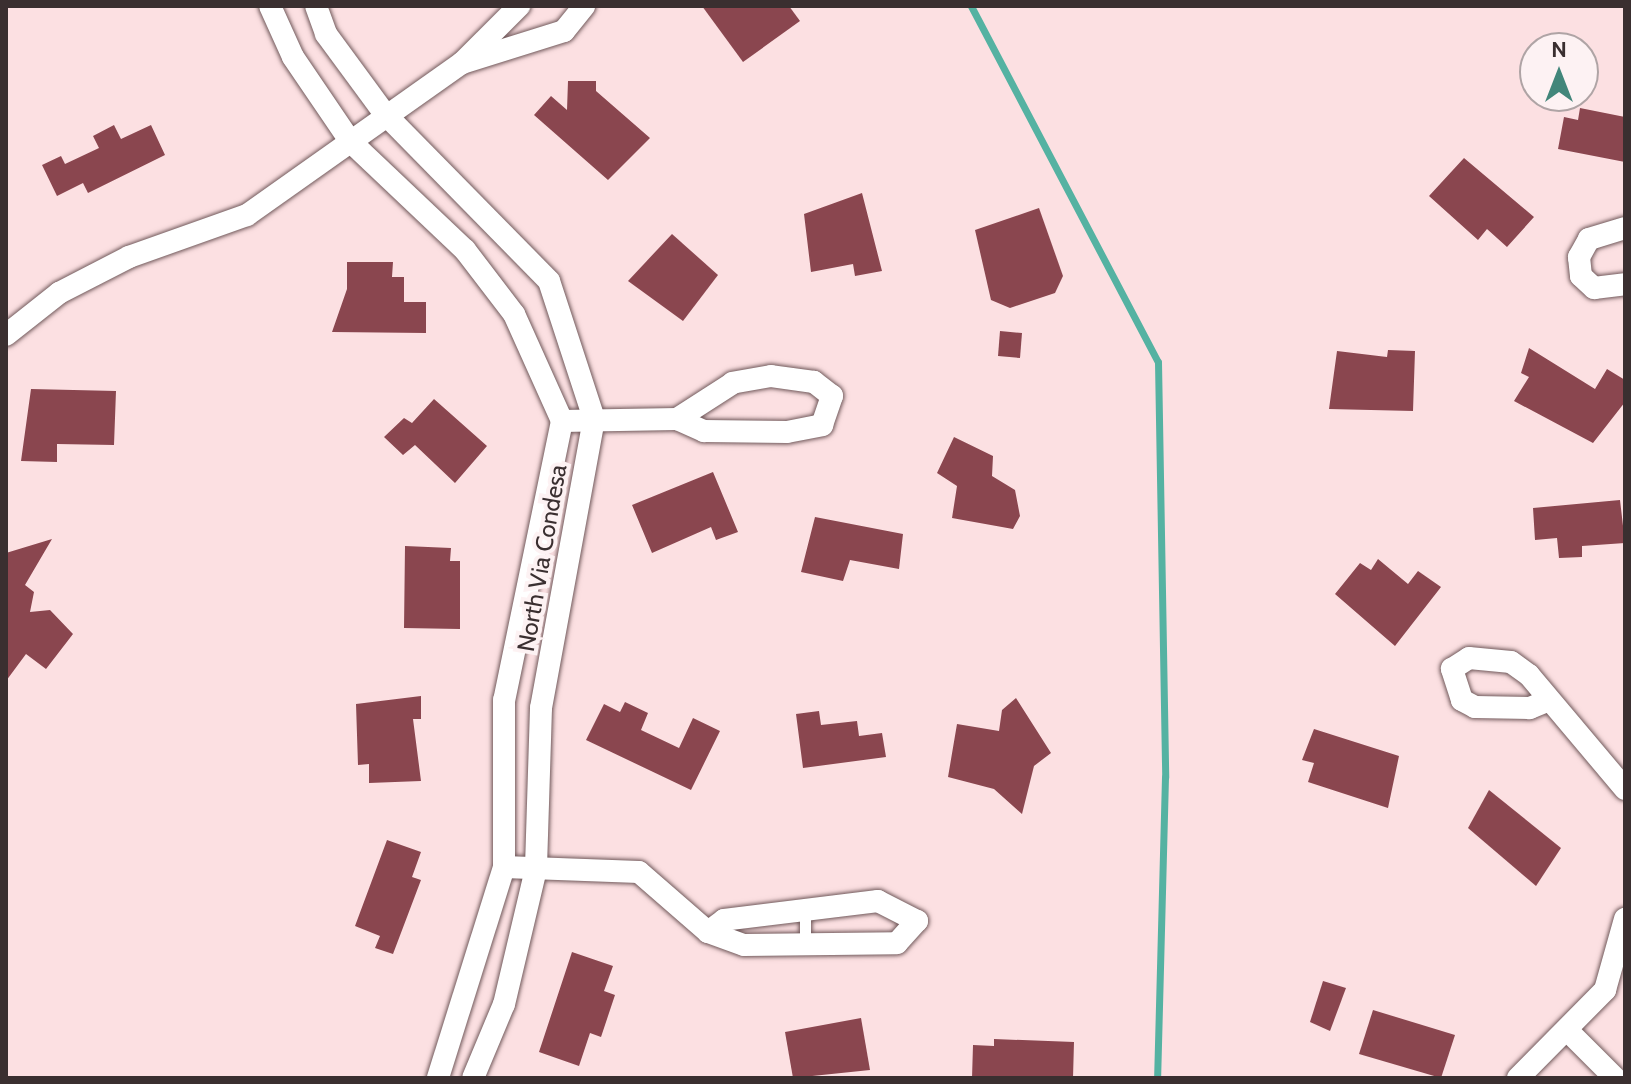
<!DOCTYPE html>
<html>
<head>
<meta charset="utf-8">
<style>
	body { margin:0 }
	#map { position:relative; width:1631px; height:1084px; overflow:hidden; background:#fce0e2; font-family:Cabin,sans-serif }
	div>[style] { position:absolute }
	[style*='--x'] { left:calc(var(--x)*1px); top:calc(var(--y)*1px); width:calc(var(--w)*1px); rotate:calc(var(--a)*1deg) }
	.stream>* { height:7px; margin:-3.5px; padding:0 3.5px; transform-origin:3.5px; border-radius:3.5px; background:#55b2a2 }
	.building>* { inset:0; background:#8a464f }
	.roads { filter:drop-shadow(0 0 2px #71595b) drop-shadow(0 0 2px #71595b) }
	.lane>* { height:11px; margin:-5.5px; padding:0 5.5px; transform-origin:5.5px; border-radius:5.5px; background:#fff }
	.street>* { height:22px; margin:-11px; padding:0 11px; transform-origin:11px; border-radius:11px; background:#fff }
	span { translate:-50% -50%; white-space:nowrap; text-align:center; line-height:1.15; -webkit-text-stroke:8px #fdf2f3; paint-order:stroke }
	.street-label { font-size:24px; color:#3a2f30 }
	.frame { position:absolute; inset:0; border:8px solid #3a2f30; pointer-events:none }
	.north { position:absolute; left:1519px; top:32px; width:80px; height:80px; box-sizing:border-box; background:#fdf2f3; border:2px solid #afa4a5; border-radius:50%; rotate:0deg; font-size:22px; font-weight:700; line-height:32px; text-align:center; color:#3a2f30 }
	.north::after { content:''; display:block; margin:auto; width:28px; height:36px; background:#42867a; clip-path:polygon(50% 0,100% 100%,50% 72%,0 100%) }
</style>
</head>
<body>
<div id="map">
	<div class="stream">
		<div style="--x:971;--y:6;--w:402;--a:62.3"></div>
		<div style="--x:1158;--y:362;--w:415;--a:89"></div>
		<div style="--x:1165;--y:777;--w:301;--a:91.5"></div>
	</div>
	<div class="building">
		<div style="clip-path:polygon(702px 6px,789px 6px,800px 21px,743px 62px)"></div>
		<div style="clip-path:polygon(568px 81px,596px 81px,596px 91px,650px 138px,608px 180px,534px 115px,551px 96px,567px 110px)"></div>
		<div style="clip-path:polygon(1580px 108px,1625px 117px,1625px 162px,1558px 149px,1564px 117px,1578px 120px)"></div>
		<div style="clip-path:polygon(114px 125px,121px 139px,151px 125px,165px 155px,88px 193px,83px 183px,57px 196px,42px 165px,61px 156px,65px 164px,99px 148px,93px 136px)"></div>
		<div style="clip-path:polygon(1464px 158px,1534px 217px,1507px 247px,1487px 229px,1478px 240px,1429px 196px)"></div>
		<div style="clip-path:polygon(862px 193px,882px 271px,855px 276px,853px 264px,811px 272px,804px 214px)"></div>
		<div style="clip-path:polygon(1039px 208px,1063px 276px,1055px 293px,1010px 308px,991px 300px,975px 230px)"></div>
		<div style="clip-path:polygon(672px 234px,718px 275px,683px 321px,628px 281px)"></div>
		<div style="clip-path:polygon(347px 262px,393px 262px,392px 277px,404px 277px,404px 302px,426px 302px,426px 333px,332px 332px,347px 289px)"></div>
		<div style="clip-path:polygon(1000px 331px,1022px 333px,1020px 358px,998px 356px)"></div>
		<div style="clip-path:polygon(1529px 348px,1595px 389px,1607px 369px,1625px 380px,1625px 402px,1593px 443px,1514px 401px,1529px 377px,1521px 373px)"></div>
		<div style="clip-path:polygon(1388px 350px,1415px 351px,1413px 411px,1329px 409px,1337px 351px,1387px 357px)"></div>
		<div style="clip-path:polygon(31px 389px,116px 391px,114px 445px,57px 444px,57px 462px,21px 461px)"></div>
		<div style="clip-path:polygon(434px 399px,487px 446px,455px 483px,415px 445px,403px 455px,384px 437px,404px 418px,412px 423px)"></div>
		<div style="clip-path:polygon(954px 437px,993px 456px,992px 476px,1015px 490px,1020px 516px,1013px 529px,952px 518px,957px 486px,937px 473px)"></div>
		<div style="clip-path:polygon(713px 472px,738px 532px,716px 540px,711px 527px,652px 553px,632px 505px)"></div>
		<div style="clip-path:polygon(1620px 500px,1625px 543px,1582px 546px,1582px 557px,1559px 558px,1557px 538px,1535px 540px,1533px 508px)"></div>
		<div style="clip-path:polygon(815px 517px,903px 534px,899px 569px,850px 560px,843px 581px,801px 572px)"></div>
		<div style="clip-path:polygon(52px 539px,25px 585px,34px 592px,30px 612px,50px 610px,73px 634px,46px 669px,26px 654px,6px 681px,6px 553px)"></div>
		<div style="clip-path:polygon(405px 546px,451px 548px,450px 561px,460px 561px,460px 629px,404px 628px)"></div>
		<div style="clip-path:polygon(1378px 559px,1408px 584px,1418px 571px,1441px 587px,1395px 646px,1335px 594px,1360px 563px,1371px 570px)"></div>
		<div style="clip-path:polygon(421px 696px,421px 719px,413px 719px,421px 781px,369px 783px,369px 764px,358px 765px,356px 704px)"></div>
		<div style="clip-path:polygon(1016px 698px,1051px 753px,1034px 766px,1022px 814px,994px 789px,948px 777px,957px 724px,999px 731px,1002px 710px)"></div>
		<div style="clip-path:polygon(625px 702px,648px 713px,641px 730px,679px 748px,693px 718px,720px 731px,691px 790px,586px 740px,604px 704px,620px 712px)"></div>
		<div style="clip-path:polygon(819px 711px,821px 725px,857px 721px,859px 736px,882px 733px,886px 757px,803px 768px,796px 714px)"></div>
		<div style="clip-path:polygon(1314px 729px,1399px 756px,1388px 808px,1308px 782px,1314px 763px,1302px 760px)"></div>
		<div style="clip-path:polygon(1489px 790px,1561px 848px,1536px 886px,1468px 828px)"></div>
		<div style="clip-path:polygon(387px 840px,421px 852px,412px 877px,421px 880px,393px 954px,375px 948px,380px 936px,355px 926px)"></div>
		<div style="clip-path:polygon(572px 952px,613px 966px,604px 991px,615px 995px,601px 1037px,590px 1033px,579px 1066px,539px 1052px)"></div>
		<div style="clip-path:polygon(1323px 981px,1346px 988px,1330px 1031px,1310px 1022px)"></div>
		<div style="clip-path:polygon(1373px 1010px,1455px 1035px,1441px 1078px,1359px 1054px)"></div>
		<div style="clip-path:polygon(861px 1018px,870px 1070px,793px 1078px,785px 1032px)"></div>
		<div style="clip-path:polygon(994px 1039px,1074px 1042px,1073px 1078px,972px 1078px,973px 1045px,994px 1046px)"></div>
	</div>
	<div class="roads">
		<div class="lane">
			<div style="--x:805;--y:947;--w:35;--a:-90"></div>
		</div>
		<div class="street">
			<div style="--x:270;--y:6;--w:56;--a:65.7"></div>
			<div style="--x:293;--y:57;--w:102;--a:55.8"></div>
			<div style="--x:350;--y:141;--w:158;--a:43.5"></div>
			<div style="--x:465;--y:250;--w:81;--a:52.6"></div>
			<div style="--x:514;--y:314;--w:117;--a:65.8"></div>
			<div style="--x:562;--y:421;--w:285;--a:101.7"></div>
			<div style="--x:504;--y:700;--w:167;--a:90"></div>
			<div style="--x:504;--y:867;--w:221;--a:107.4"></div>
			<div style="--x:316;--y:6;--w:30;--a:70"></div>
			<div style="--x:326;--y:34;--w:98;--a:53.7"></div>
			<div style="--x:384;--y:113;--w:235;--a:45.5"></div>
			<div style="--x:549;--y:281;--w:145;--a:71.9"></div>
			<div style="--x:594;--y:419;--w:294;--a:100.4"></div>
			<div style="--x:541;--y:708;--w:161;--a:91.8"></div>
			<div style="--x:536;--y:869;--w:139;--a:103.3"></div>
			<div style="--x:504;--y:1004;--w:80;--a:112.7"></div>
			<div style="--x:462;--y:63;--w:81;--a:-45"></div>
			<div style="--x:1625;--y:228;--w:38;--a:163"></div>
			<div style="--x:1589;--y:239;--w:21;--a:119"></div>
			<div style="--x:1579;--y:257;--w:19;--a:84"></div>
			<div style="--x:1581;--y:276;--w:18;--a:43"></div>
			<div style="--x:1594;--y:288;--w:31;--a:-7"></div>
			<div style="--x:6;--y:335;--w:68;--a:-38.4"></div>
			<div style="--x:59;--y:293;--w:79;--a:-27.2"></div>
			<div style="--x:129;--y:257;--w:125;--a:-19.6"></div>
			<div style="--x:247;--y:215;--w:263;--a:-35.3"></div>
			<div style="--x:462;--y:63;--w:107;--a:-17.4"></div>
			<div style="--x:564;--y:31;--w:32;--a:-51"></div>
			<div style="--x:562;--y:421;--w:115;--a:-1"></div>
			<div style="--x:677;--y:419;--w:30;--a:24"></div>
			<div style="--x:704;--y:431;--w:83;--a:0.7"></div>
			<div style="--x:787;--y:432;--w:36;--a:-11"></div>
			<div style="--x:822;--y:425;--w:31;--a:-71"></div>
			<div style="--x:832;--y:396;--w:23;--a:-142"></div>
			<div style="--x:814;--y:382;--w:43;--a:-172.1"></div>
			<div style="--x:771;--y:376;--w:39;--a:170"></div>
			<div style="--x:733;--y:383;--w:67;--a:147.3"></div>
			<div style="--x:1549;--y:700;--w:21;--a:157"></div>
			<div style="--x:1530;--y:708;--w:55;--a:-179"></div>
			<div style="--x:1475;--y:707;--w:15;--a:-152"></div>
			<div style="--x:1462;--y:700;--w:33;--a:-108"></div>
			<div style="--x:1452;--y:669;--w:20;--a:-33"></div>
			<div style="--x:1469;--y:658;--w:42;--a:5.4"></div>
			<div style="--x:1511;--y:662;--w:22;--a:36"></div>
			<div style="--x:1529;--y:675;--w:149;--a:49.9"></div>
			<div style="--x:504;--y:867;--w:135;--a:2.1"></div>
			<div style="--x:639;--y:872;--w:91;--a:41"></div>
			<div style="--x:708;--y:932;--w:38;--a:20"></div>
			<div style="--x:744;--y:945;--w:153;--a:-0.7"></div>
			<div style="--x:897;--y:943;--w:30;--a:-48"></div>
			<div style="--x:917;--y:921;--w:44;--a:-152.9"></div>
			<div style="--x:878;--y:901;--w:155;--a:173"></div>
			<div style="--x:724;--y:920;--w:20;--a:143"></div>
			<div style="--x:1570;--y:1033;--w:64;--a:45"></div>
			<div style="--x:1518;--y:1078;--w:124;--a:-45.3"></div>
			<div style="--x:1605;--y:990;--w:74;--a:-74.3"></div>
		</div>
	</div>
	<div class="street-label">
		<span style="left:542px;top:558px;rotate:-80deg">North Via Condesa</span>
	</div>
	<div class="frame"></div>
	<div class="north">N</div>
</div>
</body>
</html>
